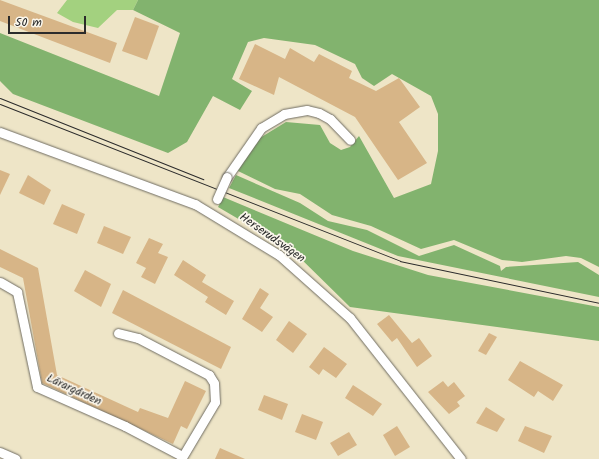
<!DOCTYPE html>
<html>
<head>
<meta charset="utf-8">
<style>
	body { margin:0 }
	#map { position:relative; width:599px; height:459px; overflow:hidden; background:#eee5c7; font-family:Kalam,sans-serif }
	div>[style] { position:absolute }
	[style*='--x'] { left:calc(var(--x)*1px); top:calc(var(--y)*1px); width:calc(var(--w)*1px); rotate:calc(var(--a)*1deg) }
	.green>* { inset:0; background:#a3d17f }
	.forest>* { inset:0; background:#82b36e }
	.building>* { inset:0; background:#d7b587 }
	.roads { filter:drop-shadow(0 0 1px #6f6c62) drop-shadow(0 0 1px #6f6c62) }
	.minor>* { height:9px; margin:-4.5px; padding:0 4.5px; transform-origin:4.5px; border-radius:4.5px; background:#fff }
	.tram>* { height:1px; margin:-0.5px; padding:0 0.5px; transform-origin:0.5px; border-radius:0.5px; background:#2b2b2b }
	.bridges { filter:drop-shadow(0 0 1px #6f6c62) drop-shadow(0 0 1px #6f6c62) }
	.minor-bridge>* { height:9px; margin:-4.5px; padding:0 4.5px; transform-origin:4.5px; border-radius:4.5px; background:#fff }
	span { translate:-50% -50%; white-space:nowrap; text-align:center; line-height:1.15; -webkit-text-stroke:3.5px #fbf7ec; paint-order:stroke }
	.street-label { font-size:12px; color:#2b2b2b }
	.scale { position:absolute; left:8px; top:16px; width:78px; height:18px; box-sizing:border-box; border:2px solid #2b2b2b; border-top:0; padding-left:5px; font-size:12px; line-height:14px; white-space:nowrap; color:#2b2b2b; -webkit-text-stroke:3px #fbf7ec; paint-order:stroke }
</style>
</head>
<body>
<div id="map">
	<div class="green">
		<div style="clip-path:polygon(67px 0,138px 0,133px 10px,117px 10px,98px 28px,73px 22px,57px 13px)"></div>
	</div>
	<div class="forest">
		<div style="clip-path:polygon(138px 0,599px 0,599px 267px,581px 258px,566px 256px,522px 262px,502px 260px,454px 240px,421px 249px,371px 226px,332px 215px,300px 194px,275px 189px,238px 171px,255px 141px,286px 122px,320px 125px,330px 143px,341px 150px,350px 147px,359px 136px,394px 198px,431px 184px,438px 151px,438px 114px,431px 96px,392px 74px,374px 86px,362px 78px,355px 64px,315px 45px,264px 38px,248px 42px,232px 79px,252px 91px,240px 110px,213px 96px,187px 142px,168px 153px,13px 94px,0 81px,0 33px,159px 96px,180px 33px,133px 10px)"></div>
		<div style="clip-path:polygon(236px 175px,300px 203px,328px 221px,367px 230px,419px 256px,454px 245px,500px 266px,501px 271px,506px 267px,578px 262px,599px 275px,599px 297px,398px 256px,229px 188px)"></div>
		<div style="clip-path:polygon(223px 197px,353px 251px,428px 275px,599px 307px,599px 341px,350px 307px,293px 251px,218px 207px)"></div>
	</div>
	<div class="building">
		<div style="clip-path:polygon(0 0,117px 43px,110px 63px,0 21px)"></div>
		<div style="clip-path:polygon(135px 17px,159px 26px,147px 60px,122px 51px)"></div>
		<div style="clip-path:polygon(255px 44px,285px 59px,290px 48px,314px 62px,319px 54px,352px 71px,349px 78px,376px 91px,399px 78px,420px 107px,399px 122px,427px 163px,398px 180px,355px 117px,279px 77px,274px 95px,239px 79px)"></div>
		<div style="clip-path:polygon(0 170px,10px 174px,0 195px)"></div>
		<div style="clip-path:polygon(28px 175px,51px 190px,44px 205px,19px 193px)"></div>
		<div style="clip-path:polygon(62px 204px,85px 214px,77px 234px,53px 224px)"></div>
		<div style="clip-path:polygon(104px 226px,131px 237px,123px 254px,97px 243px)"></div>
		<div style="clip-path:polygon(149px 238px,163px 244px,158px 253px,168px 257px,155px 284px,141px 277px,146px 268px,136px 263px)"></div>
		<div style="clip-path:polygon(0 249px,38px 268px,57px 375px,138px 412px,140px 408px,168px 418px,185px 381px,206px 391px,187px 429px,181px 426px,173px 444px,42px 383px,23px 278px,0 267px)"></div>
		<div style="clip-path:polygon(183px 260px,206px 275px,202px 282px,234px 301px,226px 315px,205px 302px,208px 297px,174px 275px)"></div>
		<div style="clip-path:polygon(85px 270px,111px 284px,101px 307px,74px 291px)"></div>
		<div style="clip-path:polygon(260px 288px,269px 294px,260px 308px,273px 317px,262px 332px,242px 319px)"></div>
		<div style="clip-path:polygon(123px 290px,231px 347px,221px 369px,112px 313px)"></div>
		<div style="clip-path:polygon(389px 315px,412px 343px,419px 338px,432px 356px,417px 367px,397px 338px,392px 342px,377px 324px)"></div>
		<div style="clip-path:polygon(289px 321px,307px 334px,293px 353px,276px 340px)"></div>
		<div style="clip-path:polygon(489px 333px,497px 337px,486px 355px,478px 351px)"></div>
		<div style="clip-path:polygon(324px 347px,347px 364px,336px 378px,323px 369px,319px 375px,309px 367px)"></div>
		<div style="clip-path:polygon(520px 361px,563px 385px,553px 401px,538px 391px,534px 397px,508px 380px)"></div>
		<div style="clip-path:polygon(443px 381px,448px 387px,454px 382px,465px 396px,457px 402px,460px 406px,449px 414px,428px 392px)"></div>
		<div style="clip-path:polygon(353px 385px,382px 404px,373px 416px,345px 398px)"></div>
		<div style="clip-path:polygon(264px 395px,288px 404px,282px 420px,258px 410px)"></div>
		<div style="clip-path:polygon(486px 407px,505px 419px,497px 432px,476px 423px)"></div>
		<div style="clip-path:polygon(302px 414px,323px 422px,316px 440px,295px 432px)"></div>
		<div style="clip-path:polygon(397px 426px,410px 447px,395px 456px,383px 435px)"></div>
		<div style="clip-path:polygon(525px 426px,552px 436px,544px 453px,518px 441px)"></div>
		<div style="clip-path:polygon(349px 432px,357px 445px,338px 456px,330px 443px)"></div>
		<div style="clip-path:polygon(220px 448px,245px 459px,215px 459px)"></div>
	</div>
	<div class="roads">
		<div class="minor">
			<div style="--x:0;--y:132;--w:208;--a:20.3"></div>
			<div style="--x:195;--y:204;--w:98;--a:31.3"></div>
			<div style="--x:279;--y:255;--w:95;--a:41.6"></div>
			<div style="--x:350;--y:318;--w:179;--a:51.8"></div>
			<div style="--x:227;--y:177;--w:60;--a:-55.2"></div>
			<div style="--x:261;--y:128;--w:27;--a:-31"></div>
			<div style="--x:284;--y:114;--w:23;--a:-10"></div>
			<div style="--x:307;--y:110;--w:12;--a:14"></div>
			<div style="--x:319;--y:113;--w:13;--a:29"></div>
			<div style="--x:330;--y:119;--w:29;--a:46"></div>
			<div style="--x:0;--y:282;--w:20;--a:30"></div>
			<div style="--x:17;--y:292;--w:97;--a:78.1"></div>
			<div style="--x:37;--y:387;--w:96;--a:23.9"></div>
			<div style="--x:125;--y:426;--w:64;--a:27.8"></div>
			<div style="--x:118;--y:333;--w:21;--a:14"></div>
			<div style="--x:138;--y:338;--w:80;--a:27.5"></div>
			<div style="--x:209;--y:375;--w:9;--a:58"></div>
			<div style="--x:214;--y:383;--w:19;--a:87"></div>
			<div style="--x:215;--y:402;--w:66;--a:120.8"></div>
			<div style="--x:0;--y:452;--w:17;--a:24"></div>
		</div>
	</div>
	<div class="tram">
		<div style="--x:0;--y:98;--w:219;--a:21.8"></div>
		<div style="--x:0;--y:104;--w:430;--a:21.4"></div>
		<div style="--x:400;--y:261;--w:203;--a:11.9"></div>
	</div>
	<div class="bridges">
		<div class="minor-bridge">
			<div style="--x:217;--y:199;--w:24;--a:-66"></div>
		</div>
	</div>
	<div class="street-label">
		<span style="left:272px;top:238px;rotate:35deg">Herserudsvägen</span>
		<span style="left:74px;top:390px;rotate:25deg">Lärargården</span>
	</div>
	<div class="scale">50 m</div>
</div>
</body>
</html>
